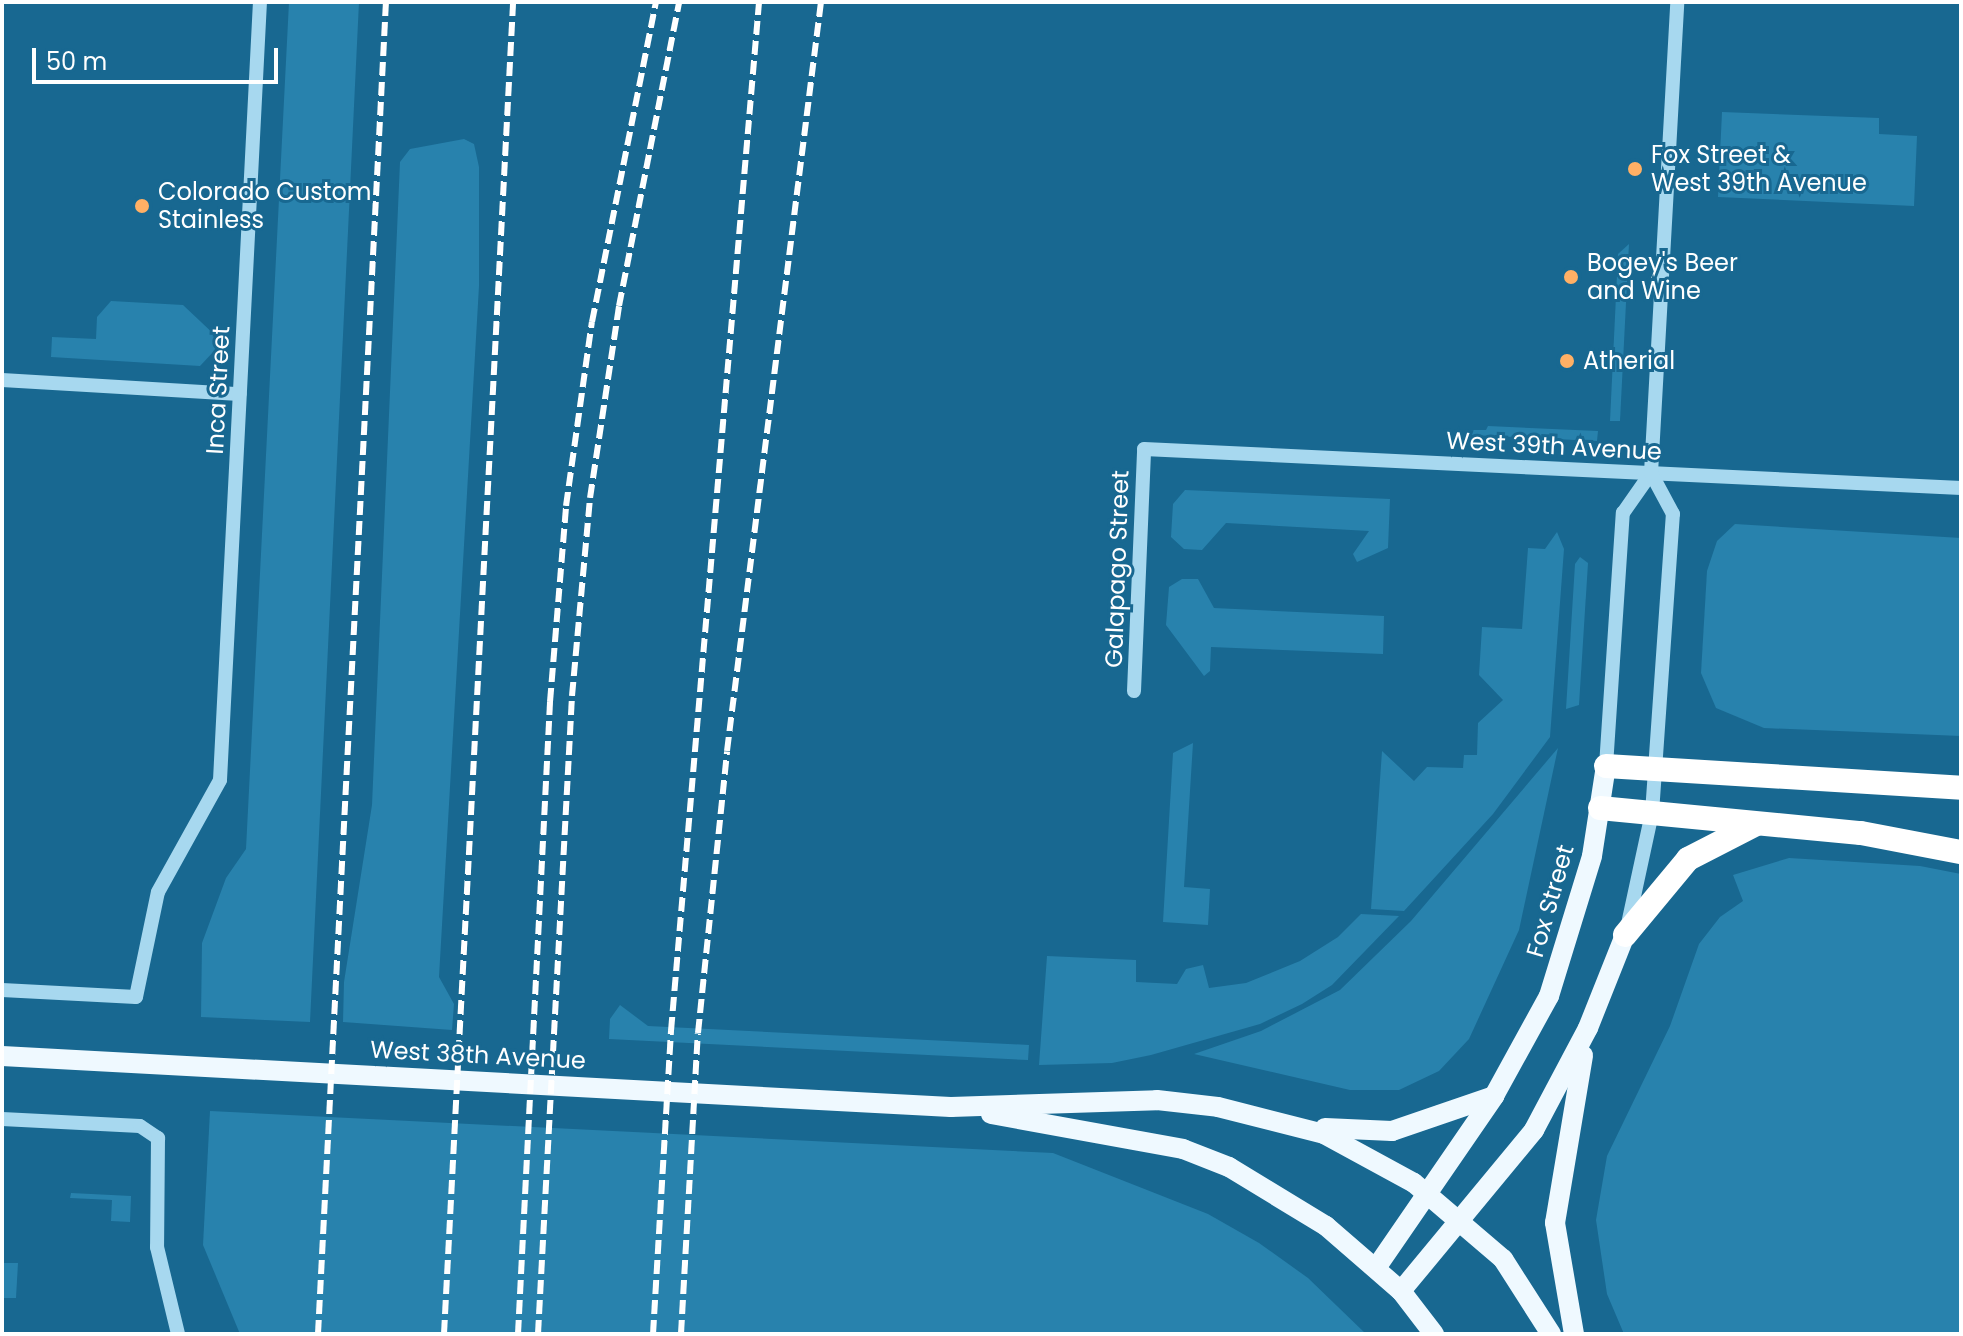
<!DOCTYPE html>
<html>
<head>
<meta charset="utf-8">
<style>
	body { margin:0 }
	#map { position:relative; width:1963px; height:1336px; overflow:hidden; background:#186891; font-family:Poppins,sans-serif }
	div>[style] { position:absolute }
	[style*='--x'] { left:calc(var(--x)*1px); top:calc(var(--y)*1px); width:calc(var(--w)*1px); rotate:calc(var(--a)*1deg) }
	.green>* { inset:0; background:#2882ad }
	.minor>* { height:14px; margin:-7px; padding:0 7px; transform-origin:7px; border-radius:7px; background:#a7d8ef }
	.major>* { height:20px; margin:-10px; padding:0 10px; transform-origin:10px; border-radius:10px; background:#eff9ff }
	.highway>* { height:24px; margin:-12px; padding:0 12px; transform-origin:12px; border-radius:12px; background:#fff }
	.rail>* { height:6px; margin-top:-3px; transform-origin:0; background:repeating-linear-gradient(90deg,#fff 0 14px,transparent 0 20px) }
	.dots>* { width:22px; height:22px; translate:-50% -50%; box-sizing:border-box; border:4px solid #186891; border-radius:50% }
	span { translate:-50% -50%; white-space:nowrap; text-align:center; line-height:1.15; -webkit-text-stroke:6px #186891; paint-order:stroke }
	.poi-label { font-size:24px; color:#fff }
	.left { translate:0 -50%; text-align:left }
	.street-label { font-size:24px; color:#fff }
	.frame { position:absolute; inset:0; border:4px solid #fff; pointer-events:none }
	.scale { position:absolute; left:32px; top:48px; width:246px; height:36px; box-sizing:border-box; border:4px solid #fff; border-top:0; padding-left:10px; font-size:24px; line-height:28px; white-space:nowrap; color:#fff; -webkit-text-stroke:6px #186891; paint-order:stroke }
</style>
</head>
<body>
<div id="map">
	<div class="green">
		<div style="clip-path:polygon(289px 2px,359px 2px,310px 1022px,201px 1017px,202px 943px,226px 878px,246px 849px)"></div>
		<div style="clip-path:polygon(1722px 112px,1879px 118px,1879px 134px,1917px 136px,1914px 206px,1718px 197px)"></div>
		<div style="clip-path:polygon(464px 139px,474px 144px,479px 167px,479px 286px,439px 977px,454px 1004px,452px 1030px,343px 1022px,344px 982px,372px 805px,400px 162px,410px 149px)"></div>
		<div style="clip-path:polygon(1629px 244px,1620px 421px,1610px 421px,1618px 254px)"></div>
		<div style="clip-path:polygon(111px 301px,183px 305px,218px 338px,215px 350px,200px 366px,51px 357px,52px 337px,96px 339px,97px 317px)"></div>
		<div style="clip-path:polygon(1488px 426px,1598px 431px,1597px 441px,1471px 435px,1467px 430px,1486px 430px)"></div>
		<div style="clip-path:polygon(1185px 490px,1390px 499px,1388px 548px,1357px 562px,1353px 554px,1369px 531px,1226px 523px,1202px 550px,1184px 549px,1171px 537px,1173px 504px)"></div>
		<div style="clip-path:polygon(1735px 524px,1961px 538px,1961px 736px,1764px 728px,1716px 708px,1701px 673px,1707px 571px,1717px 541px)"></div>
		<div style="clip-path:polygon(1557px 532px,1564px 549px,1550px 737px,1493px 814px,1404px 911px,1371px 909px,1382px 751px,1414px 781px,1427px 767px,1463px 768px,1464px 755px,1477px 755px,1478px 723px,1503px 700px,1479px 675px,1482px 627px,1522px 629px,1528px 548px,1545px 549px)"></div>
		<div style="clip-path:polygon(1580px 557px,1588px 563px,1579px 705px,1566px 709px,1575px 564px)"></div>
		<div style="clip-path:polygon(1182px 579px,1198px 579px,1214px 608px,1384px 616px,1383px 654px,1211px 647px,1210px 671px,1204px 676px,1166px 625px,1169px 587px)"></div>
		<div style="clip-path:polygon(1193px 743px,1184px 887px,1210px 889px,1208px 925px,1163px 922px,1173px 753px)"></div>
		<div style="clip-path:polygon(1558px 748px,1519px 930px,1469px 1039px,1439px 1071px,1399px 1090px,1350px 1090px,1194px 1054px,1261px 1031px,1340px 990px,1411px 921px)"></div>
		<div style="clip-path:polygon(1789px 858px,1920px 866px,1961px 874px,1961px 1334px,1624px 1334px,1607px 1294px,1596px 1220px,1607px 1156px,1670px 1026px,1699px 944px,1720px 917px,1743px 901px,1733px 875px)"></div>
		<div style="clip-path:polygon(1361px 914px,1399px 916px,1332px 985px,1302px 1004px,1260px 1024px,1151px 1055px,1112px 1063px,1039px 1065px,1047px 956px,1136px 960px,1136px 982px,1177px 984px,1186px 969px,1203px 965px,1209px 988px,1246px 983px,1300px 961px,1338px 937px)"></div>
		<div style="clip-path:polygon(620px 1005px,648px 1026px,1029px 1045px,1028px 1060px,609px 1039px,610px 1019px)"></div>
		<div style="clip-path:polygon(210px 1111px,1053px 1153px,1208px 1214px,1259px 1243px,1308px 1278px,1366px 1334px,240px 1334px,203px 1245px)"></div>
		<div style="clip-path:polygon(71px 1193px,131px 1196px,130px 1222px,111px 1221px,112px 1200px,70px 1198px)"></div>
		<div style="clip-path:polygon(2px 1263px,18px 1263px,16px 1298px,2px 1298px)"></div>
	</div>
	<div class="minor">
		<div style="--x:2;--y:380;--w:238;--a:3.4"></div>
		<div style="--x:1134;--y:691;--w:242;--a:-87.6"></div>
		<div style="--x:1144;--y:449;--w:818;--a:2.73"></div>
		<div style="--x:1606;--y:766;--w:254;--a:-86.2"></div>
		<div style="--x:1623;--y:513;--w:49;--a:-55"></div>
		<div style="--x:1628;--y:924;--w:114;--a:-77.8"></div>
		<div style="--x:1652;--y:813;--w:300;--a:-86"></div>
		<div style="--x:1673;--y:514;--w:47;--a:-118.2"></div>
		<div style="--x:1651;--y:473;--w:472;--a:-86.8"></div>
		<div style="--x:2;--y:990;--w:134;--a:3"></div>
		<div style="--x:136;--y:997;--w:107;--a:-78.2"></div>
		<div style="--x:158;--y:892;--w:128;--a:-61"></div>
		<div style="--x:220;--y:780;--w:779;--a:-87.06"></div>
		<div style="--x:2;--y:1119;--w:138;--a:2.9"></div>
		<div style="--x:140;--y:1126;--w:22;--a:34"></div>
		<div style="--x:158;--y:1138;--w:109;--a:90.5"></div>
		<div style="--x:157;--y:1247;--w:89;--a:76.4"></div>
	</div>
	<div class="major">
		<div style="--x:2;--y:1056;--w:950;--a:3.08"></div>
		<div style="--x:951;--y:1107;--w:206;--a:-1.9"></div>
		<div style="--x:1157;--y:1100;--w:61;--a:6.5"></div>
		<div style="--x:1218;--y:1107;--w:109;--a:14.3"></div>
		<div style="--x:1324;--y:1134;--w:102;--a:28.6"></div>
		<div style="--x:1414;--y:1183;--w:117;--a:40.5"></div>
		<div style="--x:1503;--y:1259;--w:89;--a:57.4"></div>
		<div style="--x:991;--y:1114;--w:195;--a:10.3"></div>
		<div style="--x:1183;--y:1149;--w:49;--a:21.4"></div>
		<div style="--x:1229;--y:1167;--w:114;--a:31.3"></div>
		<div style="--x:1326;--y:1226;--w:99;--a:40.9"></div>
		<div style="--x:1401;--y:1291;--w:54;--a:52.5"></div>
		<div style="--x:1325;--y:1128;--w:67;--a:2.6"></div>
		<div style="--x:1392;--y:1131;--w:108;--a:-18.9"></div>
		<div style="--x:1376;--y:1268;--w:209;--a:-55.5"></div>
		<div style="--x:1494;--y:1096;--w:114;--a:-61.2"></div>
		<div style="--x:1549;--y:996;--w:146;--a:-72.9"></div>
		<div style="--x:1592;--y:856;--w:91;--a:-81.2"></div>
		<div style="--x:1401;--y:1291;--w:209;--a:-50.4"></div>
		<div style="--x:1534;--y:1130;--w:115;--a:-62.1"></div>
		<div style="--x:1588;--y:1028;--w:100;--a:-68.3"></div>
		<div style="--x:1574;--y:1334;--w:113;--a:-99.7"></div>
		<div style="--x:1555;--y:1223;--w:170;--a:-80.5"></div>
	</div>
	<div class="highway">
		<div style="--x:1606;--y:766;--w:356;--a:3.5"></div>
		<div style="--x:1600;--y:808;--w:262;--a:5.5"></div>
		<div style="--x:1861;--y:833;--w:102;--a:10.8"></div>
		<div style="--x:1625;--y:935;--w:99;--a:-50.3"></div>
		<div style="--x:1688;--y:859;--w:76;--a:-27.2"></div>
	</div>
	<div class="rail">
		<div style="--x:318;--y:1334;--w:1334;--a:-87.08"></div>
		<div style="--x:444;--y:1334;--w:1334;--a:-87.03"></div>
		<div style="--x:518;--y:1334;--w:633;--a:-87.1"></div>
		<div style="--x:550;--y:702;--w:197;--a:-85.3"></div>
		<div style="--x:566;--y:506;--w:186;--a:-82"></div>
		<div style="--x:592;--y:322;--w:326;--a:-78.7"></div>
		<div style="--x:538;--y:1334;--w:639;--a:-86.95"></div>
		<div style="--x:572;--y:696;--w:199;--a:-84.8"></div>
		<div style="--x:590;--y:498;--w:194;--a:-81.4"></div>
		<div style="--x:619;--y:306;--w:310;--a:-78.8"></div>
		<div style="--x:653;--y:1334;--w:304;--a:-86.6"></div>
		<div style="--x:671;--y:1031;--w:1033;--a:-85.11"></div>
		<div style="--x:681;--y:1334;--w:301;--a:-86.8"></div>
		<div style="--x:698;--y:1033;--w:283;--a:-84.1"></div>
		<div style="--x:727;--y:751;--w:755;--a:-82.85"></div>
	</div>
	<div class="dots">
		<div style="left:1635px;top:169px;background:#ffb065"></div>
		<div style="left:142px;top:206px;background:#ffb065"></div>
		<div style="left:1571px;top:277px;background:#ffb065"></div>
		<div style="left:1567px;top:361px;background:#ffb065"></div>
	</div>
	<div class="poi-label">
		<span class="left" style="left:1651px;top:169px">Fox Street &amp;<br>West 39th Avenue</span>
		<span class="left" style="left:158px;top:206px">Colorado Custom<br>Stainless</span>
		<span class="left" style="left:1587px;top:277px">Bogey's Beer<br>and Wine</span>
		<span class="left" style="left:1583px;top:361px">Atherial</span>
	</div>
	<div class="street-label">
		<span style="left:218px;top:390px;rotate:-87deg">Inca Street</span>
		<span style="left:1554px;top:446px;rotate:3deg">West 39th Avenue</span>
		<span style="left:1117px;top:569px;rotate:-88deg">Galapago Street</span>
		<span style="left:1550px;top:901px;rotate:-74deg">Fox Street</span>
		<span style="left:478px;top:1055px;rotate:3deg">West 38th Avenue</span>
	</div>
	<div class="frame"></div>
	<div class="scale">50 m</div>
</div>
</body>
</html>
